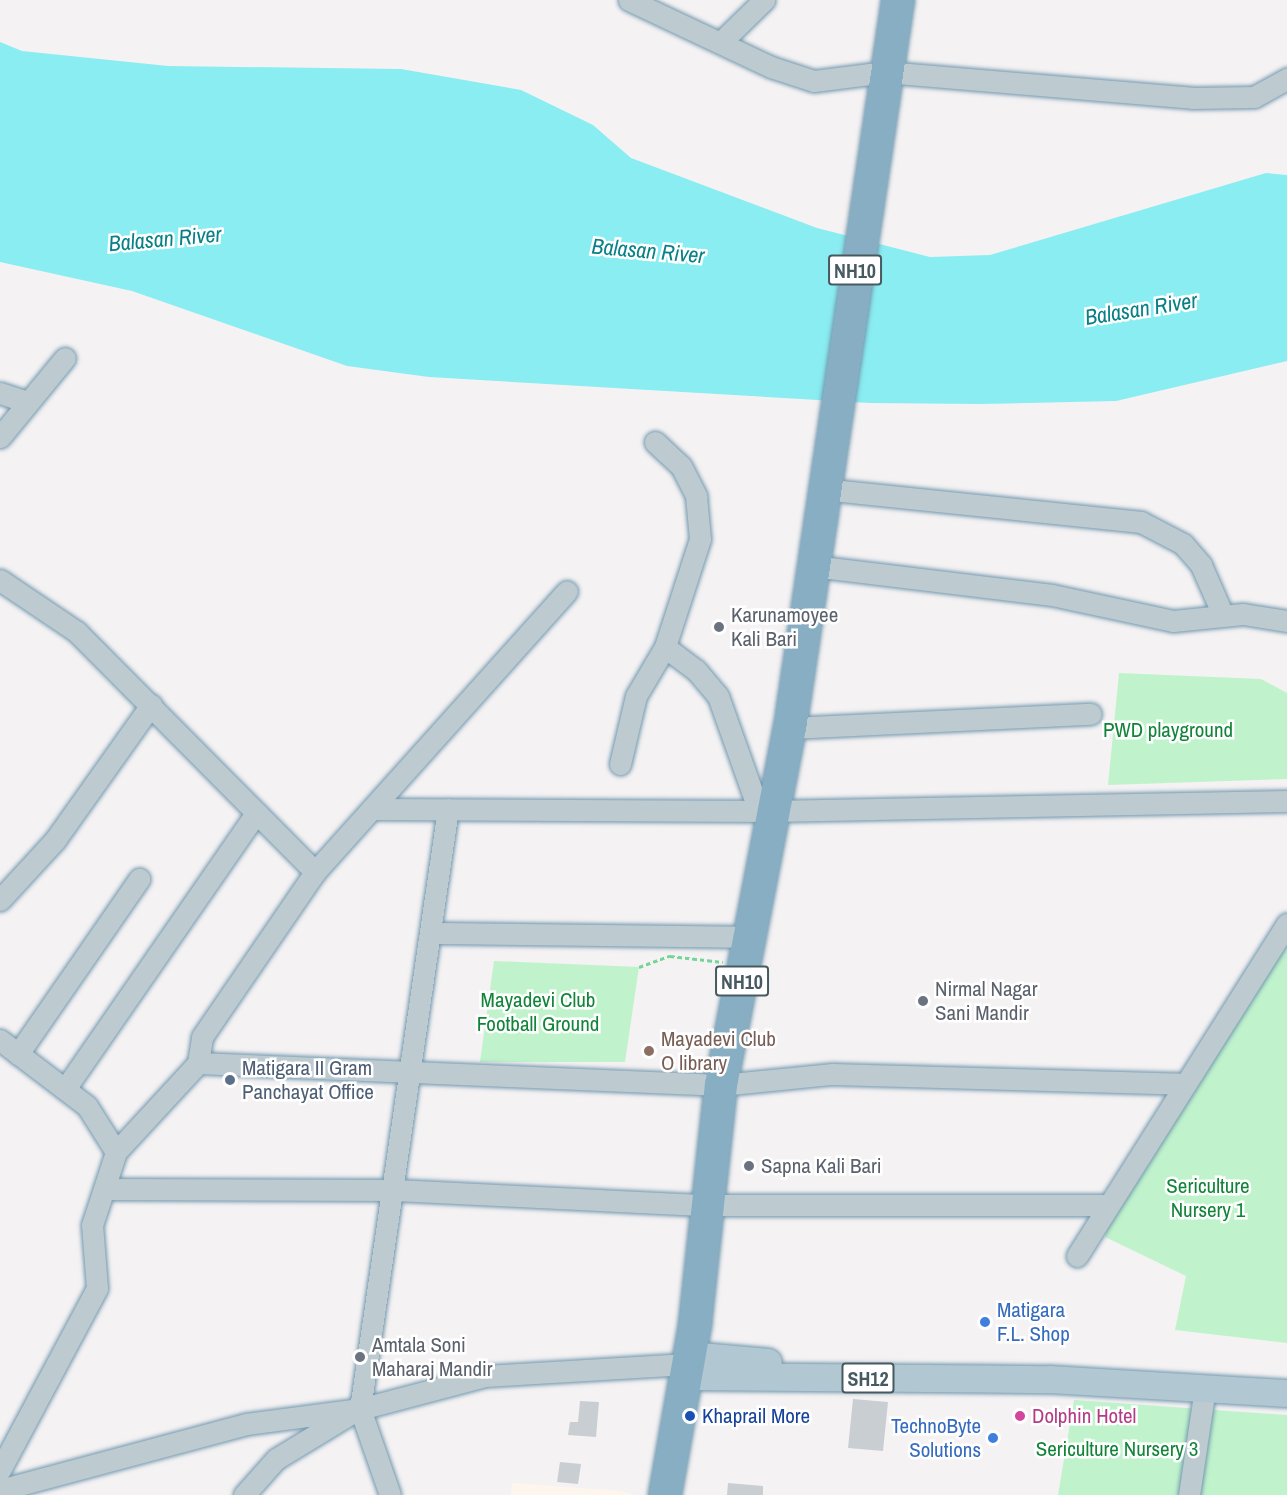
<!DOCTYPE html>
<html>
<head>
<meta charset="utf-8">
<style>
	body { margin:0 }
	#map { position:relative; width:1287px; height:1495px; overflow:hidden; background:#f5f2f3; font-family:"Archivo Narrow",sans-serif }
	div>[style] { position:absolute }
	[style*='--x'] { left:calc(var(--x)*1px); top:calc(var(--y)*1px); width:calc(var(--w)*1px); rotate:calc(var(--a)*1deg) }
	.commercial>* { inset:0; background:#fef6ed }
	.green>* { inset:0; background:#c0f3cc }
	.water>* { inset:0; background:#8aedf2 }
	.building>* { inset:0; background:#c9ced2 }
	.path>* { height:3px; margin-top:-1.5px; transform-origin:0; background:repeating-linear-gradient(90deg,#75d496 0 4.5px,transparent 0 7.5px) }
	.roads { filter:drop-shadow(0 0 2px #7399af) drop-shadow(0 0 2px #7399af) }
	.minor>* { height:21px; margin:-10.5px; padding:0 10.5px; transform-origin:10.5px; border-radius:10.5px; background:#bdcacf }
	.major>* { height:27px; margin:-13.5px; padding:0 13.5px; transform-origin:13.5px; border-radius:13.5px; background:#b1c7d2 }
	.highway>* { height:32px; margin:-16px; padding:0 16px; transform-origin:16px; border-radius:16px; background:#88aec3 }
	.dots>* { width:16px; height:16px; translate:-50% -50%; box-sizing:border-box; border:3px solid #fff; border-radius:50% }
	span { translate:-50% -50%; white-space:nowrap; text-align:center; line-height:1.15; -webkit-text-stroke:5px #fff; paint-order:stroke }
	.shield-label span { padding:2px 4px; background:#fff; border:2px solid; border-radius:4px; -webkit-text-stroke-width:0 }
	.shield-label { font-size:20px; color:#485a61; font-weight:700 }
	.worship-label { font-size:21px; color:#5b616d }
	.left { translate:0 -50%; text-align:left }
	.park-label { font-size:21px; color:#128439 }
	.education-label { font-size:21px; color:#785e54 }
	.service-label { font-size:21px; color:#4e5e75 }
	.shop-label { font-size:21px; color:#366cbe }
	.right { translate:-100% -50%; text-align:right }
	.transit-label { font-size:21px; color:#164399 }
	.hotel-label { font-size:21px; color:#b23c85 }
	.water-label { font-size:22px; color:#078087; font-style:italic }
</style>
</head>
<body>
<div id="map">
	<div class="commercial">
		<div style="clip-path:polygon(512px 1483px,620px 1491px,634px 1495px,511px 1495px)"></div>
	</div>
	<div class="green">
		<div style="clip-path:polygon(1119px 673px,1261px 679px,1287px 693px,1287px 779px,1108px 785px)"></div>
		<div style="clip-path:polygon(1287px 934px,1287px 1343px,1175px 1330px,1186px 1276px,1105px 1237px,1112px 1209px)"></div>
		<div style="clip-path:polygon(494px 961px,639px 967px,625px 1062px,480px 1062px)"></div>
		<div style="clip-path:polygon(1074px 1400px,1287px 1415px,1287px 1495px,1058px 1495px)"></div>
	</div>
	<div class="water">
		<div style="clip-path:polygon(0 42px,22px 51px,168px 66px,401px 69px,521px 90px,593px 125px,631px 158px,817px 228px,930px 257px,990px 255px,1266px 173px,1287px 175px,1287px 361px,1116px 401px,981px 404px,870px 403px,429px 377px,347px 366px,132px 291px,0 262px)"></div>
	</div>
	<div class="building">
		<div style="clip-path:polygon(853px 1399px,888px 1402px,883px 1451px,848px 1448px)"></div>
		<div style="clip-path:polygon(580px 1401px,599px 1402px,596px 1437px,568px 1435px,570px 1422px,578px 1422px)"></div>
		<div style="clip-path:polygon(560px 1462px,581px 1464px,578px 1484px,557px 1482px)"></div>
		<div style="clip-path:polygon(728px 1483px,763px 1486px,763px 1495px,727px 1495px)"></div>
	</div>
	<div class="path">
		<div style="--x:639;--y:967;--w:33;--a:-20"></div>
		<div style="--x:670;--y:956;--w:53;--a:6.5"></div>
	</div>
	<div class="roads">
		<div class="minor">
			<div style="--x:629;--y:0;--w:157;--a:25.3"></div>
			<div style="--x:771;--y:67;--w:45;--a:18"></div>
			<div style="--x:814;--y:81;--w:72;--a:-7.2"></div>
			<div style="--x:885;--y:72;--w:308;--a:4.8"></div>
			<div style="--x:1192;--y:98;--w:62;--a:-0.9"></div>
			<div style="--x:1254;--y:97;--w:38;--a:-29"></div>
			<div style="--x:722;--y:41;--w:59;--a:-44.3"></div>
			<div style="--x:0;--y:393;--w:28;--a:18"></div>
			<div style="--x:0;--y:437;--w:102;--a:-50.6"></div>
			<div style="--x:655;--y:442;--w:35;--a:43"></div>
			<div style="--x:681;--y:466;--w:34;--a:63"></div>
			<div style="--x:696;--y:496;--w:43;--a:84.7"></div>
			<div style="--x:700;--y:539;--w:114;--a:108"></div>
			<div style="--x:665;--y:647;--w:39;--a:37"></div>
			<div style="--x:696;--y:670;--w:34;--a:50"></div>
			<div style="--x:718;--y:696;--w:122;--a:70.4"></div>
			<div style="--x:822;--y:489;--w:321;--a:5.9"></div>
			<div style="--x:1141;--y:522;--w:47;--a:27.6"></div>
			<div style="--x:1183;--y:544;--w:28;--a:49"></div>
			<div style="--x:1201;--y:565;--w:55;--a:66.3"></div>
			<div style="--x:813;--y:566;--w:241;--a:6.9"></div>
			<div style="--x:1052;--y:595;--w:124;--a:12.1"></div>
			<div style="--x:1173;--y:621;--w:70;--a:-5.7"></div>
			<div style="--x:1243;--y:614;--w:45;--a:9"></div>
			<div style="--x:0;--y:580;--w:93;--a:34"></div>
			<div style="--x:77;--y:632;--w:338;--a:45.2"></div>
			<div style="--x:790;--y:728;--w:301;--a:-2.7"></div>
			<div style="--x:620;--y:764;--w:70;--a:-76.8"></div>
			<div style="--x:636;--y:696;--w:57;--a:-59.4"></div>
			<div style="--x:375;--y:809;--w:396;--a:0.3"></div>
			<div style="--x:771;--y:811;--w:516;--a:-1.11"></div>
			<div style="--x:0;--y:900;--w:81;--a:-47.5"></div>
			<div style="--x:55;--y:840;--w:166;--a:-54.6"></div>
			<div style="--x:431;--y:933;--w:319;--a:0.7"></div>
			<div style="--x:0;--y:1040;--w:109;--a:37.2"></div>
			<div style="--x:87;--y:1106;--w:54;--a:57.8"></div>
			<div style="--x:18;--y:1054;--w:213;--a:-55.3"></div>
			<div style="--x:198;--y:1063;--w:523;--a:2.41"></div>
			<div style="--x:721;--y:1085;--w:112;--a:-5.7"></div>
			<div style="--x:832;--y:1074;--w:351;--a:1.6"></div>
			<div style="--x:65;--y:1089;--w:336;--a:-55.3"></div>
			<div style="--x:104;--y:1189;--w:291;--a:0.2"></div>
			<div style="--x:395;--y:1190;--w:311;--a:2.8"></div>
			<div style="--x:706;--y:1205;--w:401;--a:0"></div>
			<div style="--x:1077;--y:1256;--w:393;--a:-57.7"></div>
			<div style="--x:0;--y:1470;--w:206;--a:-61.9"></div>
			<div style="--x:97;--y:1288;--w:63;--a:-94.5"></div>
			<div style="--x:92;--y:1225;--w:77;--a:-71.8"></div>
			<div style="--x:116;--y:1152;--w:121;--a:-47.3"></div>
			<div style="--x:198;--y:1063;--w:26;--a:-81"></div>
			<div style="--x:202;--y:1037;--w:200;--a:-55.6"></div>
			<div style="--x:315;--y:872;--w:377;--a:-48.1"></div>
			<div style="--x:0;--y:1490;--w:255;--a:-15"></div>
			<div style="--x:246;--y:1424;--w:115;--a:-7.5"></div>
			<div style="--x:360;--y:1409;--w:129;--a:-14.8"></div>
			<div style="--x:485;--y:1376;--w:202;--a:-3.4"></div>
			<div style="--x:244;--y:1495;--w:48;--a:-48.4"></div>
			<div style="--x:276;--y:1459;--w:87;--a:-31.3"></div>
			<div style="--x:390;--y:1495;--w:91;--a:-109.2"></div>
			<div style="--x:360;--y:1409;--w:606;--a:-81.66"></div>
			<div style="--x:1189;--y:1495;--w:108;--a:-81.5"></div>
		</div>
		<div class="major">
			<div style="--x:689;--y:1355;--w:79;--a:5.1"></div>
			<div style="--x:685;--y:1376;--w:365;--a:0.5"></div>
			<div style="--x:1050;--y:1379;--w:237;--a:3.4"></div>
		</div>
		<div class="highway">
			<div style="--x:665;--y:1495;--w:174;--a:-80"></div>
			<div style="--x:695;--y:1324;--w:240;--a:-83.8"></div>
			<div style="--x:721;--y:1085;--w:364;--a:-79.1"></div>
			<div style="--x:790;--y:728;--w:736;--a:-81.56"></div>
		</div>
	</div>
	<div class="dots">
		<div style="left:719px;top:627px;background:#6b7280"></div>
		<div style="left:923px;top:1001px;background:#6b7280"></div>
		<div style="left:649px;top:1051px;background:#8d6e63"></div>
		<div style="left:230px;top:1080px;background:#5c6f8a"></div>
		<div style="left:749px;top:1166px;background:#6b7280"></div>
		<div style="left:985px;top:1322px;background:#3f7fe0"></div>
		<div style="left:360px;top:1357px;background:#6b7280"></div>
		<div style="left:690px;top:1416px;background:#1a4fb4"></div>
		<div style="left:1020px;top:1416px;background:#d1479c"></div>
		<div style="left:993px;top:1438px;background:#3f7fe0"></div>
	</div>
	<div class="shield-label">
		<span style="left:855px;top:270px">NH10</span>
		<span style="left:742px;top:981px">NH10</span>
		<span style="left:868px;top:1378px">SH12</span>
	</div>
	<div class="worship-label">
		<span class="left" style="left:731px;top:627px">Karunamoyee<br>Kali Bari</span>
		<span class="left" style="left:935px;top:1001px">Nirmal Nagar<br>Sani Mandir</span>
		<span class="left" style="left:761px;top:1166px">Sapna Kali Bari</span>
		<span class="left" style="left:372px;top:1357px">Amtala Soni<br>Maharaj Mandir</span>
	</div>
	<div class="park-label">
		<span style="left:1168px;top:730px">PWD playground</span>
		<span style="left:538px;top:1012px">Mayadevi Club<br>Football Ground</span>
		<span style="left:1208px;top:1198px">Sericulture<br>Nursery 1</span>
		<span style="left:1117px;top:1449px">Sericulture Nursery 3</span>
	</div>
	<div class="education-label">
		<span class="left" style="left:661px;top:1051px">Mayadevi Club<br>O library</span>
	</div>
	<div class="service-label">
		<span class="left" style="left:242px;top:1080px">Matigara II Gram<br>Panchayat Office</span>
	</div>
	<div class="shop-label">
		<span class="left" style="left:997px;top:1322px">Matigara<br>F.L. Shop</span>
		<span class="right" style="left:981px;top:1438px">TechnoByte<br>Solutions</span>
	</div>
	<div class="transit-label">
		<span class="left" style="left:702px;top:1416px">Khaprail More</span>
	</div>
	<div class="hotel-label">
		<span class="left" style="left:1032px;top:1416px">Dolphin Hotel</span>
	</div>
	<div class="water-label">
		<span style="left:165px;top:239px;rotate:-5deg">Balasan River</span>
		<span style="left:648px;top:251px;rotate:5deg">Balasan River</span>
		<span style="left:1141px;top:309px;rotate:-9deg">Balasan River</span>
	</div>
</div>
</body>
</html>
